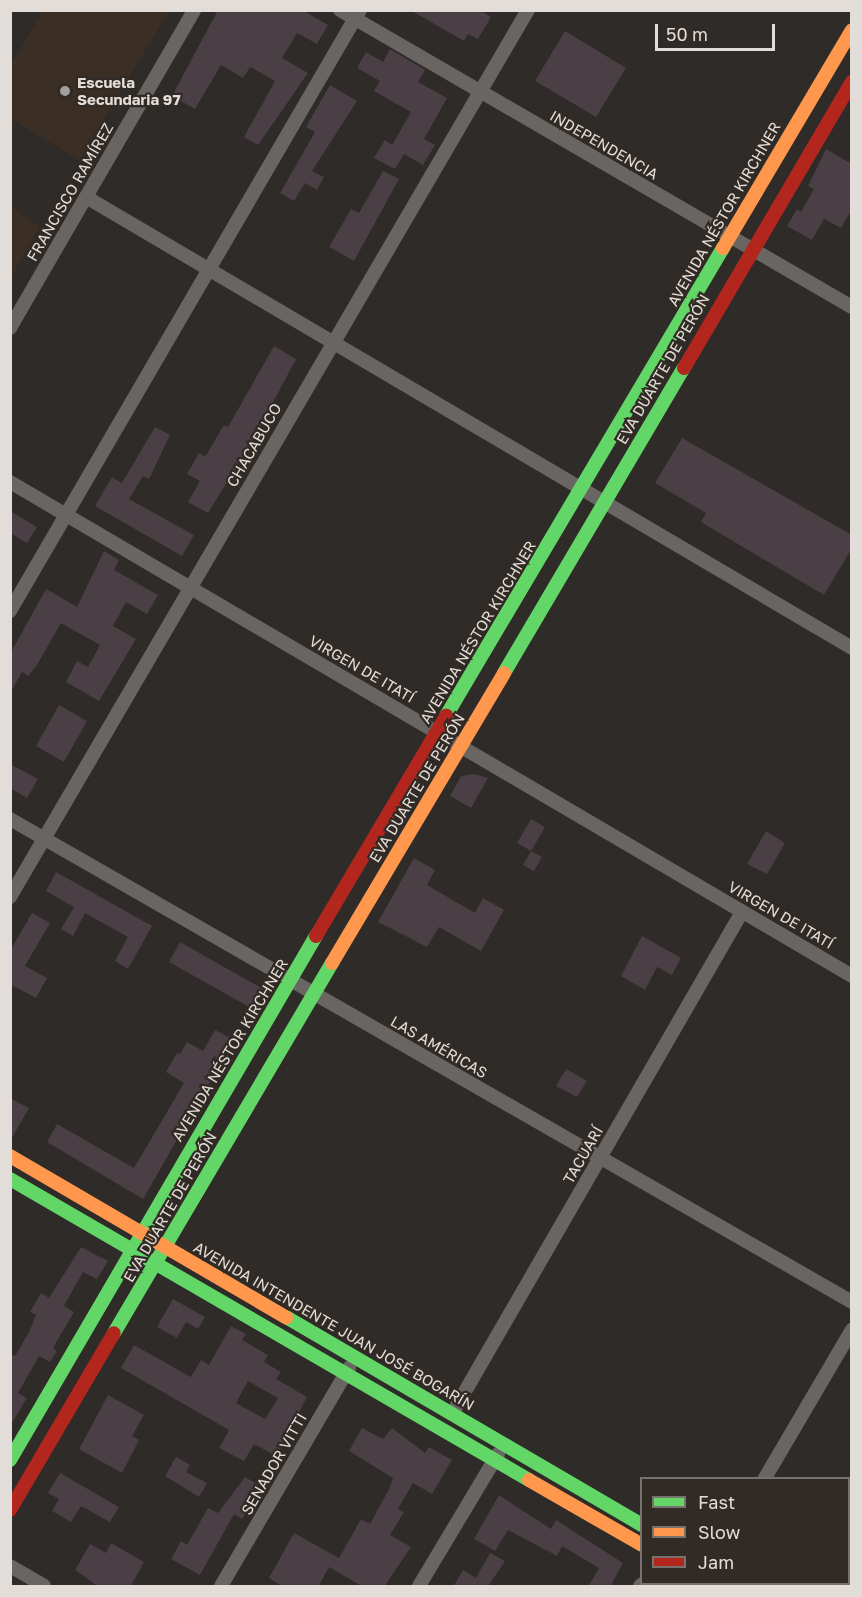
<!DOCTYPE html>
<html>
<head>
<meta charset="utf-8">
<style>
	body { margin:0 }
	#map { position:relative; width:862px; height:1597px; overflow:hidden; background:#2e2b28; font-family:"Golos Text",sans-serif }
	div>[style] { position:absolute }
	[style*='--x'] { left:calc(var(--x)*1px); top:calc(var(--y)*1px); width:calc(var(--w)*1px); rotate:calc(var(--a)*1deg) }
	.built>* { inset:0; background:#3b2e25 }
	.building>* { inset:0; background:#493f45 }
	.street>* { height:14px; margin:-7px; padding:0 7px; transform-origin:7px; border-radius:7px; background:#686562 }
	.fast>* { height:14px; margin:-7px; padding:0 7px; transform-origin:7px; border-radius:7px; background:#63d668 }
	.slow>* { height:14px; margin:-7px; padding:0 7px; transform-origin:7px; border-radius:7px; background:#ff974d }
	.jam>* { height:14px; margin:-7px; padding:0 7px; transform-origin:7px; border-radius:7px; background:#b3261e }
	.dots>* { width:16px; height:16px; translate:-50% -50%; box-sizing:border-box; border:3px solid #322a24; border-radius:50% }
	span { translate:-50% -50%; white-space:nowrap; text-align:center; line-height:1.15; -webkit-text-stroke:4.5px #322a24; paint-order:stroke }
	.poi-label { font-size:15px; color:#e2ddd9; font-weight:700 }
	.left { translate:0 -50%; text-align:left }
	.street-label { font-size:15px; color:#e2ddd9 }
	.frame { position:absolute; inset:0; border:12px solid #e2ddd9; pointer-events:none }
	.legend { position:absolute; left:640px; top:1477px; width:210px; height:108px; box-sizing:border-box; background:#322a24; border:2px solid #78726c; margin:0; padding:8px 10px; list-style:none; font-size:18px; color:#e2ddd9 }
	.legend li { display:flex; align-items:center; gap:12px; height:30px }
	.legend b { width:30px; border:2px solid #78726c }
	.scale { position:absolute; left:655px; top:24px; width:120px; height:27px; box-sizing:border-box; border:3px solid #e2ddd9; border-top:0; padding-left:8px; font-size:18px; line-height:21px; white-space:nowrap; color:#e2ddd9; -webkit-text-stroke:4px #322a24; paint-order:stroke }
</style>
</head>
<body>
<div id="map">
	<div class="built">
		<div style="clip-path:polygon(43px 11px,169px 11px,79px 160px,11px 119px,11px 64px)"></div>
		<div style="clip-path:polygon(11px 207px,40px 227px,11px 277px)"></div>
	</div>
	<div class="building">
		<div style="clip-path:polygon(218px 10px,302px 10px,328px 25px,317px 44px,297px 33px,282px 58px,308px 73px,258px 145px,244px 137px,275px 81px,250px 67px,243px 78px,221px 65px,195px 109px,172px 96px)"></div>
		<div style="clip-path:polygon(410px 10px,479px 10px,491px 17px,478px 39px,468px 34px,464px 41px)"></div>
		<div style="clip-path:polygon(565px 31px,626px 68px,596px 117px,535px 81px)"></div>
		<div style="clip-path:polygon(390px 49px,425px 70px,418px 82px,447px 98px,424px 139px,435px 145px,423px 165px,404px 154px,395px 169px,374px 158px,385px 140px,392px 145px,411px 112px,374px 91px,380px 81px,357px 68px,366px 52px,383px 62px)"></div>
		<div style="clip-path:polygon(330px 85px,357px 101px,312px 171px,324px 177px,317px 190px,305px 183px,294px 201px,280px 193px,315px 132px,306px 127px)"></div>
		<div style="clip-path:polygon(826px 149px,852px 164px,852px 209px,841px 228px,824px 219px,812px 240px,787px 226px,797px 209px,801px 212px,814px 189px,808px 186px)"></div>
		<div style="clip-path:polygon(383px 171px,399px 179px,354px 261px,329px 247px,351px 209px,359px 213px)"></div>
		<div style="clip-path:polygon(274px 346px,296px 359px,253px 440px,208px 513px,188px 502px,200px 481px,187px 474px,199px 453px,205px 457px,224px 425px,228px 427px)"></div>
		<div style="clip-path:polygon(155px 427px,170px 435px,149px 479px,143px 476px,129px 499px,194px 535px,182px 556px,95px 506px,112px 477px,122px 483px)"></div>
		<div style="clip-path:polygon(682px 438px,852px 535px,852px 548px,824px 595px,701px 522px,706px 513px,655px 483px)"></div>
		<div style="clip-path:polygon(10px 511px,37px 527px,27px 543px,10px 533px)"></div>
		<div style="clip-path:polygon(104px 551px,119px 560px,114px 570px,158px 595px,147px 614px,126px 602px,113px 626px,136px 639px,99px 701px,66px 682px,77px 661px,88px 667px,100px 645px,61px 623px,37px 665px,28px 676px,22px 672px,10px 693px,10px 654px,46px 589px,77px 607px)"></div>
		<div style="clip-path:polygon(59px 705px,87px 721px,64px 762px,36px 746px)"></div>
		<div style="clip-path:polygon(10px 764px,38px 779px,27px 798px,10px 788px)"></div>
		<div style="clip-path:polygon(474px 774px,488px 778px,471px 808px,450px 796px,461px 776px)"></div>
		<div style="clip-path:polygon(531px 819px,545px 827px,531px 851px,517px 843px)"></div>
		<div style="clip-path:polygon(766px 831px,785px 843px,767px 874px,747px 864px)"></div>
		<div style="clip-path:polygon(531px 851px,542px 857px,534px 871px,523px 865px)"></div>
		<div style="clip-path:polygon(414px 858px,435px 870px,427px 885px,475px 913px,483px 898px,504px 910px,481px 951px,439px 927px,427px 947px,378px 922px)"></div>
		<div style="clip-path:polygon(56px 872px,152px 926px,128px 969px,115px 961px,128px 937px,85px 913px,73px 936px,61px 929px,74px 907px,46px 891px)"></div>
		<div style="clip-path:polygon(32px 913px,50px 923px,25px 966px,47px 978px,36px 998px,10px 984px,10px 951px)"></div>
		<div style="clip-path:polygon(642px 936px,681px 958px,672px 975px,657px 967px,645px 990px,621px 976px)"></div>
		<div style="clip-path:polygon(180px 942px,265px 990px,253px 1009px,169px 962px)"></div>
		<div style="clip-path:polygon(215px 1030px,234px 1040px,143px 1199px,47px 1142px,57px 1124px,134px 1168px,184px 1083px,166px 1072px,177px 1053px,180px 1054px,187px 1042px,203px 1051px)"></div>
		<div style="clip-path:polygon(566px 1069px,587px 1081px,577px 1097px,556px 1086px)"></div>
		<div style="clip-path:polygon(10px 1098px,29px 1108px,10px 1141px)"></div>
		<div style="clip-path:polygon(81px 1247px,108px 1261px,97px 1279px,83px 1272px,64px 1306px,74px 1312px,53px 1348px,57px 1351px,50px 1362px,39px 1356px,18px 1393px,27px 1398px,10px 1426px,10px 1354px,15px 1356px,29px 1332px,36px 1315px,30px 1312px,41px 1293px,49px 1298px)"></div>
		<div style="clip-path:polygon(173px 1299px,205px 1317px,198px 1329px,186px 1322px,177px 1338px,157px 1327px)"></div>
		<div style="clip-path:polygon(evenodd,231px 1326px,246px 1334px,242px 1340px,268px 1355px,264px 1362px,281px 1372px,276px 1379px,307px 1397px,276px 1456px,254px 1444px,244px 1461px,219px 1448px,229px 1430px,121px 1368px,134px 1345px,191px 1377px,201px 1360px,209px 1365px,231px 1326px,248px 1381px,278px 1398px,265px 1419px,236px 1403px,248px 1381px)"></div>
		<div style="clip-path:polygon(108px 1395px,144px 1415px,132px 1436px,139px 1440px,122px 1473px,79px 1449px)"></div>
		<div style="clip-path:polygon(362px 1428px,383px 1439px,392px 1428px,425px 1453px,429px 1447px,452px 1460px,432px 1494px,413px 1483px,398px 1509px,404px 1512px,390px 1535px,411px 1547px,384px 1587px,363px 1587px,329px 1567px,318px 1587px,283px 1587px,269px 1578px,294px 1533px,339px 1558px,361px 1519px,370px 1524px,389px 1489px,393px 1478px,349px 1451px)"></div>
		<div style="clip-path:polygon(176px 1457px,190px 1465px,186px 1472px,207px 1483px,199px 1497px,165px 1476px)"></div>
		<div style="clip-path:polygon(60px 1473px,119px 1507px,110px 1522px,81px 1506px,71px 1522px,52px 1511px,59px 1499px,48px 1493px)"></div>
		<div style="clip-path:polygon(245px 1477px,261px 1486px,242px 1519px,234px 1514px,200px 1575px,171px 1559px,181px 1541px,187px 1545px,208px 1508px,218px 1513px)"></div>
		<div style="clip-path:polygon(499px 1495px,551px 1529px,556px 1520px,623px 1563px,610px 1587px,588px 1587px,599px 1568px,562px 1546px,557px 1556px,508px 1530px,495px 1551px,474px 1539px)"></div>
		<div style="clip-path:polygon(111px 1543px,144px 1562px,130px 1587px,99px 1587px,75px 1570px,90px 1544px,106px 1553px)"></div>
		<div style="clip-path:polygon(490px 1553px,505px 1561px,489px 1585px,492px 1587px,453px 1587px,463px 1570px,476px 1578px)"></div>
	</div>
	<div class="street">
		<div style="--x:340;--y:10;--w:592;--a:30.12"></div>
		<div style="--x:86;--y:197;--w:889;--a:30.49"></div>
		<div style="--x:10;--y:328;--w:367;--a:-59.9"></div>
		<div style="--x:10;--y:482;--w:976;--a:30.4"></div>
		<div style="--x:10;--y:611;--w:695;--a:-59.79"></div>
		<div style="--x:10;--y:819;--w:971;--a:29.84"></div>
		<div style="--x:10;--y:897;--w:1027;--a:-59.72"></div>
		<div style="--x:452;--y:1414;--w:580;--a:-59.99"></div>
		<div style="--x:765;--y:1478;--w:172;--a:-59.6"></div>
		<div style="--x:10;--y:1566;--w:39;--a:30"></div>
		<div style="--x:221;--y:1586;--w:253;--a:-59.6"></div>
		<div style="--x:419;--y:1586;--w:154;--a:-59.1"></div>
		<div style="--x:640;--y:1586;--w:3;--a:-45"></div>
	</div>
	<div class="fast">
		<div style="--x:504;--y:673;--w:354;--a:-59.5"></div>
		<div style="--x:446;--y:716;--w:544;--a:-59.38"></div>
		<div style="--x:10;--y:1179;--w:600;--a:30.11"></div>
		<div style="--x:286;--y:1317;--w:412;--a:30.3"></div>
		<div style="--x:114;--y:1333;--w:429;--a:-59.5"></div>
		<div style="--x:10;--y:1460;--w:607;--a:-59.72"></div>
		<div style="--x:742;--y:1584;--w:5;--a:22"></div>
	</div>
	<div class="slow">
		<div style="--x:723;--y:248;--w:253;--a:-59.4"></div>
		<div style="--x:332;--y:963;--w:337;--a:-59.3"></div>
		<div style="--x:10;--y:1156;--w:320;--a:30.3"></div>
		<div style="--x:529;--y:1480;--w:130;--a:29.9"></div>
		<div style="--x:709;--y:1584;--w:5;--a:22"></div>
	</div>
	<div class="jam">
		<div style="--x:684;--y:368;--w:332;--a:-59.6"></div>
		<div style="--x:316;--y:936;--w:256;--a:-59.4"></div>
		<div style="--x:10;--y:1510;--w:205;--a:-59.6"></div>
	</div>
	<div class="dots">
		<div style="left:65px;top:91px;background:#a39f9b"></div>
	</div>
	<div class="poi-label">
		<span class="left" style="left:77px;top:91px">Escuela<br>Secundaria 97</span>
	</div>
	<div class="street-label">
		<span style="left:604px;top:145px;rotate:30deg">INDEPENDENCIA</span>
		<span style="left:70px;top:192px;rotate:-60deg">FRANCISCO RAMÍREZ</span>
		<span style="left:724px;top:214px;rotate:-60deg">AVENIDA NÉSTOR KIRCHNER</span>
		<span style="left:663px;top:369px;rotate:-60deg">EVA DUARTE DE PERÓN</span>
		<span style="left:254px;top:445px;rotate:-60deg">CHACABUCO</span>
		<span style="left:478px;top:632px;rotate:-59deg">AVENIDA NÉSTOR KIRCHNER</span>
		<span style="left:362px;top:669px;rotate:30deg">VIRGEN DE ITATÍ</span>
		<span style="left:417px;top:788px;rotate:-59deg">EVA DUARTE DE PERÓN</span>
		<span style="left:781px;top:915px;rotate:30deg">VIRGEN DE ITATÍ</span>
		<span style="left:439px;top:1047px;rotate:30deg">LAS AMÉRICAS</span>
		<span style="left:230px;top:1050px;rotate:-59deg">AVENIDA NÉSTOR KIRCHNER</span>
		<span style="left:583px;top:1155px;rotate:-60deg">TACUARÍ</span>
		<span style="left:170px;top:1207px;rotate:-60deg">EVA DUARTE DE PERÓN</span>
		<span style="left:334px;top:1326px;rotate:30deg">AVENIDA INTENDENTE JUAN JOSÉ BOGARÍN</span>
		<span style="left:274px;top:1464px;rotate:-60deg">SENADOR VITTI</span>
	</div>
	<div class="frame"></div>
	<ul class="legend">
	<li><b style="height:8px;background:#63d668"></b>Fast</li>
	<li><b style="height:8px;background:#ff974d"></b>Slow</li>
	<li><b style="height:8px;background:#b3261e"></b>Jam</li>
	</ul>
	<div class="scale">50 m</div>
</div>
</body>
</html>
